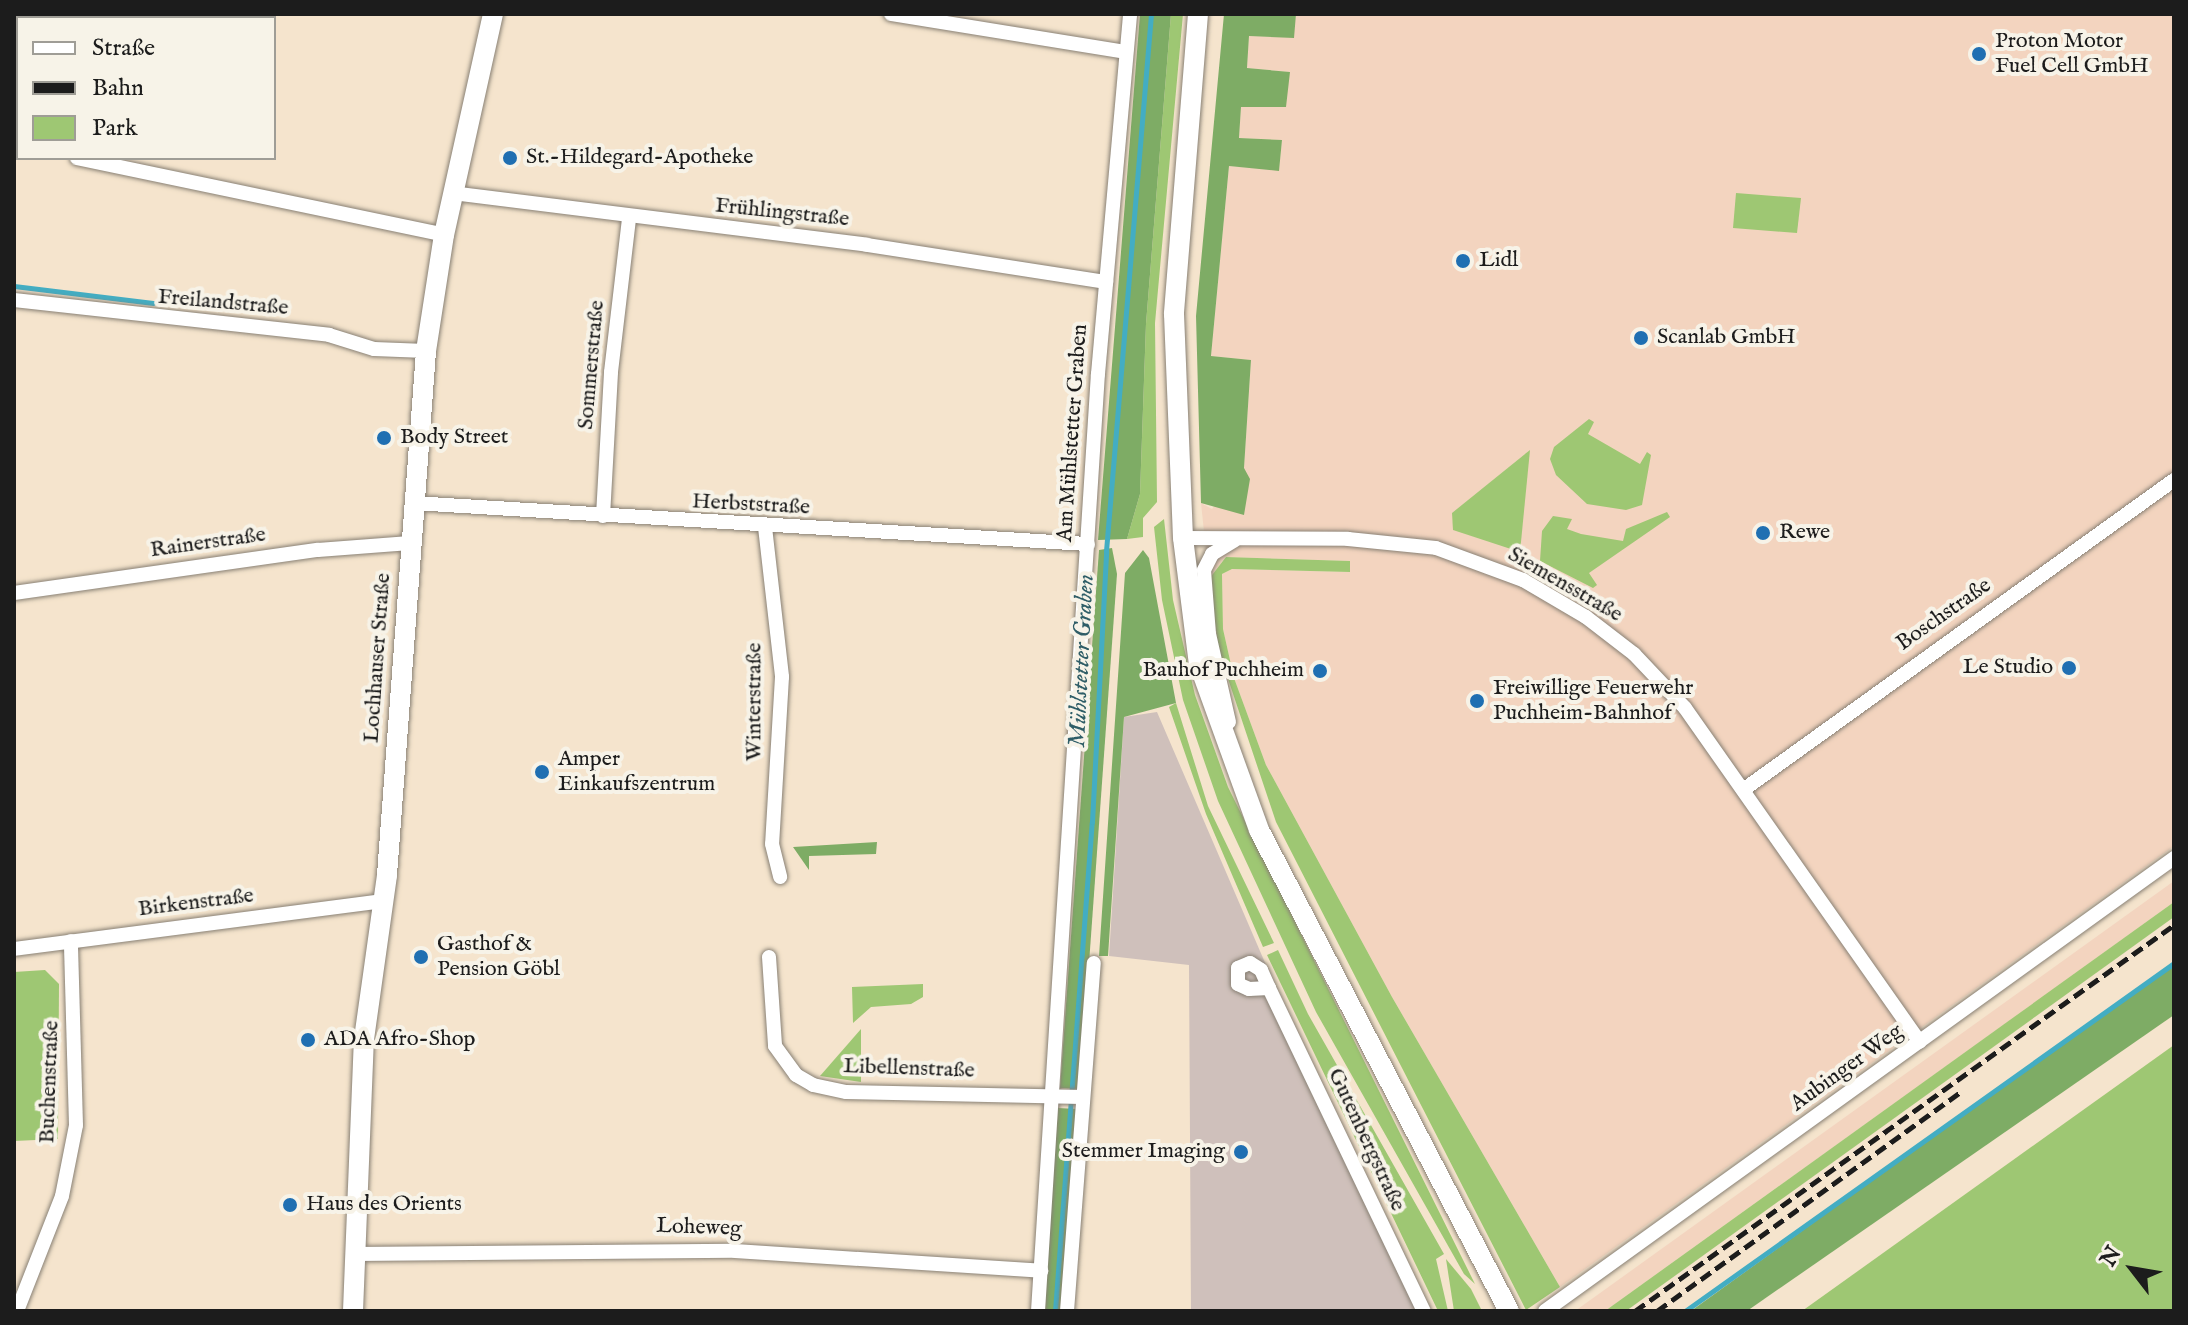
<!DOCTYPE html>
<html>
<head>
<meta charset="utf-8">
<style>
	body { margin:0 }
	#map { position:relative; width:2188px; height:1325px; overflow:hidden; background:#f5e4cd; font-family:"IM FELL English",serif }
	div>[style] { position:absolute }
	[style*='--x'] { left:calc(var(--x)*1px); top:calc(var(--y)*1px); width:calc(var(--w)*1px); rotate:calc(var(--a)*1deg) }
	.built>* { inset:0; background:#f3d4bf }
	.industrial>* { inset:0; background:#cfc0bb }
	.green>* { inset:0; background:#9ec773 }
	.forest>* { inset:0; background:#7eac65 }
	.stream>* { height:5px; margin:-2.5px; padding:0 2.5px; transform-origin:2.5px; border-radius:2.5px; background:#43adc3 }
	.roads { filter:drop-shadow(0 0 2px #888074) drop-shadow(0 0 2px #888074) }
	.street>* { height:14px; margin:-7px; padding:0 7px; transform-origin:7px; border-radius:7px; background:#fff }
	.secondary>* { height:20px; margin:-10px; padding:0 10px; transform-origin:10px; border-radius:10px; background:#fff }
	.rail>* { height:5px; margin-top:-2.5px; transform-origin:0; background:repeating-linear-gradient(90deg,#1c1c1c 0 12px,transparent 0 18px) }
	.dots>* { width:22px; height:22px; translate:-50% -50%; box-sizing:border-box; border:4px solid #f7f3e8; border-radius:50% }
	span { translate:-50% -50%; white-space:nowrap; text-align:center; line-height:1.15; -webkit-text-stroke:8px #f7f3e8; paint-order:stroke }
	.poi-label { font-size:22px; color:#1c1c1c }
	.left { translate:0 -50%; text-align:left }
	.right { translate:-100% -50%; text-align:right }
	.street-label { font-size:22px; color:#1c1c1c }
	.water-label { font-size:24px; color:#2e5d67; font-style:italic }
	.frame { position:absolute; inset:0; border:16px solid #1c1c1c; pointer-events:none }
	.legend { position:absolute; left:16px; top:16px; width:260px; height:144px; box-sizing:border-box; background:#f7f3e8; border:2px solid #9f9d96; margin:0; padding:10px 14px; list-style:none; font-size:24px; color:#1c1c1c }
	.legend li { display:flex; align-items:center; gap:16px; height:40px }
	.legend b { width:40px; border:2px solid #9f9d96 }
	.north { position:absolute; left:2092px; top:1229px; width:80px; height:80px; -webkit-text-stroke:6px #f7f3e8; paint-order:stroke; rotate:301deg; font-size:22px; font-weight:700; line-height:32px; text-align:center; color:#1c1c1c }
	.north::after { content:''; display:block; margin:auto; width:28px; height:36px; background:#1c1c1c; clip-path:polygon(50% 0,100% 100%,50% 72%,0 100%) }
</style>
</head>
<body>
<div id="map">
	<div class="built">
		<div style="clip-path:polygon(1296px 14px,2174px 14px,2174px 846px,1560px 1287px,1392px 997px,1266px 765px,1234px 678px,1223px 629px,1222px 574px,1232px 569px,1349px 572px,1350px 561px,1226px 557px,1209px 579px,1201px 503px,1212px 509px,1244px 468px,1251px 360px,1211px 356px,1229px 166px,1279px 170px,1282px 140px,1239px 138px,1241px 106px,1290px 72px,1247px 68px,1249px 36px,1293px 37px)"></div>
		<div style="clip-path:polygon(2174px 881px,2174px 902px,2034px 1003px,1605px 1311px,1575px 1311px)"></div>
	</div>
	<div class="industrial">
		<div style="clip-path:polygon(1157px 712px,1263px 958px,1420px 1311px,1191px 1311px,1189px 965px,1109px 956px,1124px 717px)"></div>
	</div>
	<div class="green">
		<div style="clip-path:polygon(1171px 14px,1183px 14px,1155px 323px,1157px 502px,1143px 518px,1143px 537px,1127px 539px,1140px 494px,1146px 324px)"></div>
		<div style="clip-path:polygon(1736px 193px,1801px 198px,1797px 233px,1733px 228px)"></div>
		<div style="clip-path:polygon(1589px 419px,1594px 422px,1588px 434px,1640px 464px,1647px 452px,1651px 455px,1642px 505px,1626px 510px,1587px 504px,1556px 475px,1550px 459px,1554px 447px)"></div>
		<div style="clip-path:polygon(1530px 450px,1520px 552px,1453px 530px,1452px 513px)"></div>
		<div style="clip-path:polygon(1667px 512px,1670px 517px,1589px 573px,1597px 585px,1593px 588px,1540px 561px,1542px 531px,1553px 516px,1572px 519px,1567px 529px,1581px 534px,1623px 541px,1626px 529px)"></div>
		<div style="clip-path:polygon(1164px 519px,1173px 600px,1195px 695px,1228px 787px,1475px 1284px,1464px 1274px,1316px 1012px,1218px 801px,1183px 700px,1162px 600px,1154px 527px)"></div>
		<div style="clip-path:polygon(1226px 557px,1350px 561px,1350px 572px,1232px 569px,1222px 574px,1223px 629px,1234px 678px,1266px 765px,1392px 997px,1560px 1287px,1526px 1310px,1276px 822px,1219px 652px,1209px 579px)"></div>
		<div style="clip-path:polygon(1176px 703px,1208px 806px,1274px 943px,1263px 947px,1206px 814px,1169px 707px)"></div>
		<div style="clip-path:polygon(2174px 902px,2174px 917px,1626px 1311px,1605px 1311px)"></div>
		<div style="clip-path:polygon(1278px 950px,1308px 1014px,1444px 1254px,1436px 1259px,1448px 1311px,1438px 1311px,1267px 955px)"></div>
		<div style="clip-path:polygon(45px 970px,59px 984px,58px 1139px,14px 1141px,14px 972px)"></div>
		<div style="clip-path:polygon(923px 984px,923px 997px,911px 1004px,871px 1007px,853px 1023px,852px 987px)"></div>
		<div style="clip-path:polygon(861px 1029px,861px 1082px,820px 1076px)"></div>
		<div style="clip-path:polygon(2174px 1045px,2174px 1311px,1802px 1311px)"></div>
		<div style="clip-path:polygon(1446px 1259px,1471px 1289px,1482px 1311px,1454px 1311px)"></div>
	</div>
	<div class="forest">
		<div style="clip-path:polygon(1140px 14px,1171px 14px,1146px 324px,1140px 494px,1127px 539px,1098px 540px)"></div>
		<div style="clip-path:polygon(1224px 14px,1296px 14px,1294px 38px,1249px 36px,1247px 68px,1290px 72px,1286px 107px,1241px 107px,1239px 138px,1282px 140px,1279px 171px,1229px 166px,1211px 356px,1251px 360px,1244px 468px,1250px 479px,1244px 515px,1201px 503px,1196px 316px)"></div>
		<div style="clip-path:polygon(1112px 548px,1117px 574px,1080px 1089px,1060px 1088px,1099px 550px)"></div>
		<div style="clip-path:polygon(1143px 550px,1149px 558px,1176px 703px,1124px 717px,1108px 956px,1099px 956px,1125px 573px)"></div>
		<div style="clip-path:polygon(877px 842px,876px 854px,809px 856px,809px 870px,793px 847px)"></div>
		<div style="clip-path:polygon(2174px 962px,2174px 1015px,1747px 1311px,1691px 1311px)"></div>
		<div style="clip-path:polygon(1058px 1108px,1077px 1109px,1062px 1311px,1043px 1311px)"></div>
	</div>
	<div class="stream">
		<div style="--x:14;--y:286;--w:140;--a:7"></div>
		<div style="--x:1055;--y:1311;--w:490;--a:-85.7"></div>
		<div style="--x:1092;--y:822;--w:271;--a:-87"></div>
		<div style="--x:1106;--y:551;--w:539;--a:-85.21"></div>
		<div style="--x:1685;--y:1311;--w:600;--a:-35.44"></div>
	</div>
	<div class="roads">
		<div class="street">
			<div style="--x:891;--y:14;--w:238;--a:9.2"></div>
			<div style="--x:14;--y:143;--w:4;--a:14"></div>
			<div style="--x:77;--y:158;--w:375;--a:11.8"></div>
			<div style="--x:452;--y:193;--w:418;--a:7.1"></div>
			<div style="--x:867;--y:245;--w:242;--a:8.8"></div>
			<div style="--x:14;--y:300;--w:317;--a:6.3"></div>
			<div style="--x:329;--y:335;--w:47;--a:17.3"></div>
			<div style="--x:374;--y:349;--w:52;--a:2.2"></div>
			<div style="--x:413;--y:503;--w:676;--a:3.48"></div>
			<div style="--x:603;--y:516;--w:144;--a:-86.8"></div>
			<div style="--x:611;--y:372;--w:155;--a:-83.3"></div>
			<div style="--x:765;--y:527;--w:151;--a:83.5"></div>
			<div style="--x:782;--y:677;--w:167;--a:93.4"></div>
			<div style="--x:772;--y:844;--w:34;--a:76"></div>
			<div style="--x:1183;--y:538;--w:165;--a:0.3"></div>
			<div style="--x:1348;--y:539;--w:88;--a:5.8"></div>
			<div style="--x:1436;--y:548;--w:93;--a:20.2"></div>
			<div style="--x:1523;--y:580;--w:73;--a:30.4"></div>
			<div style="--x:1586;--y:617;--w:61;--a:37.6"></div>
			<div style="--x:1634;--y:654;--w:74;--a:46.6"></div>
			<div style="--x:1685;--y:708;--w:408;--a:54.9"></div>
			<div style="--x:14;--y:593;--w:307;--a:-8.1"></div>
			<div style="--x:318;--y:550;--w:92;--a:-4.4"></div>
			<div style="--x:1229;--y:722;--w:90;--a:-102.8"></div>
			<div style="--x:1209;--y:634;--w:64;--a:-94.5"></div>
			<div style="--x:1204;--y:570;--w:18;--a:-63"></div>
			<div style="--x:1212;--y:554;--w:26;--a:-31"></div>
			<div style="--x:1743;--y:790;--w:531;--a:-35.73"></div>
			<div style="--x:14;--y:949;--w:373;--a:-7.4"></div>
			<div style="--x:769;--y:957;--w:89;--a:86.1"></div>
			<div style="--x:775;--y:1046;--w:36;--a:54"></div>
			<div style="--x:796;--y:1075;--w:20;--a:30"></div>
			<div style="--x:813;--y:1085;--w:34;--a:12"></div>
			<div style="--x:846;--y:1092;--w:236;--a:1.2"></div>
			<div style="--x:1250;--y:963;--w:13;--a:32"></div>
			<div style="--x:1261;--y:970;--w:20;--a:66"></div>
			<div style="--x:1269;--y:988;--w:20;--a:177"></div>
			<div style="--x:1249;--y:989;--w:12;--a:-156"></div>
			<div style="--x:1238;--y:984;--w:16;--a:-90"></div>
			<div style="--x:1238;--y:968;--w:13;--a:-23"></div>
			<div style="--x:1269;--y:988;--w:358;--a:64.4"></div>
			<div style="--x:354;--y:1254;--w:381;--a:-0.5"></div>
			<div style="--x:735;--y:1251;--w:307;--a:3.7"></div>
			<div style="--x:17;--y:1311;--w:123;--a:-68.6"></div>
			<div style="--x:62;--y:1196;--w:72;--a:-78.8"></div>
			<div style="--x:76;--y:1125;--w:184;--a:-91.6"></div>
			<div style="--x:1038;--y:1311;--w:939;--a:-86.34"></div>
			<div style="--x:1098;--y:374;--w:361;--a:-84.9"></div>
			<div style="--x:1067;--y:1311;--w:349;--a:-85.6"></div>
			<div style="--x:1545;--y:1311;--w:775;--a:-35.76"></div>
		</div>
		<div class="secondary">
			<div style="--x:1198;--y:14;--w:301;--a:94.6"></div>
			<div style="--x:1174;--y:314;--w:224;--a:87.7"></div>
			<div style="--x:1183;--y:538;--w:127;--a:82.8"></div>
			<div style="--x:1199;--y:664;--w:177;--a:70.1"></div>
			<div style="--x:1259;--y:830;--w:542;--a:62.54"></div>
			<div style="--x:353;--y:1311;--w:272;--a:-87.7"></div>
			<div style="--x:364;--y:1039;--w:166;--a:-82"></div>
			<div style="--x:387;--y:875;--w:525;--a:-85.74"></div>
			<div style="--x:426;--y:351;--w:117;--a:-81.2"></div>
			<div style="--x:444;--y:235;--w:226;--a:-77.5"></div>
		</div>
	</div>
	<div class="rail">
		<div style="--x:1635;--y:1311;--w:663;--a:-35.61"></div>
		<div style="--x:1657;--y:1311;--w:376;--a:-35.8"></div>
	</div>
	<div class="dots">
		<div style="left:1979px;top:54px;background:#1f6fb2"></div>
		<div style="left:510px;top:158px;background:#1f6fb2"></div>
		<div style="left:1463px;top:261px;background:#1f6fb2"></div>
		<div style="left:1641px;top:338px;background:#1f6fb2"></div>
		<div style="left:384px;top:438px;background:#1f6fb2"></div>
		<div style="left:1763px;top:533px;background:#1f6fb2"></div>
		<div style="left:2069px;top:668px;background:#1f6fb2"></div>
		<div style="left:1320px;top:671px;background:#1f6fb2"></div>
		<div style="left:1477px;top:701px;background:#1f6fb2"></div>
		<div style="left:542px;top:772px;background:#1f6fb2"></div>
		<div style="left:421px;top:957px;background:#1f6fb2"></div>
		<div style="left:308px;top:1040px;background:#1f6fb2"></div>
		<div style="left:1241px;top:1152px;background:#1f6fb2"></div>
		<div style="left:290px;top:1205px;background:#1f6fb2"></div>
	</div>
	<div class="poi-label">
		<span class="left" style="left:1995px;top:54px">Proton Motor<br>Fuel Cell GmbH</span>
		<span class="left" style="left:526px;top:158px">St.-Hildegard-Apotheke</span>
		<span class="left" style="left:1479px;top:261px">Lidl</span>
		<span class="left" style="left:1657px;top:338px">Scanlab GmbH</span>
		<span class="left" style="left:400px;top:438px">Body Street</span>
		<span class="left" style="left:1779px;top:533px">Rewe</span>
		<span class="right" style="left:2053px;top:668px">Le Studio</span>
		<span class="right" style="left:1304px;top:671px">Bauhof Puchheim</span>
		<span class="left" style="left:1493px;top:701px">Freiwillige Feuerwehr<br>Puchheim-Bahnhof</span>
		<span class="left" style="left:558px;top:772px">Amper<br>Einkaufszentrum</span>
		<span class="left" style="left:437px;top:957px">Gasthof &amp;<br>Pension Göbl</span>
		<span class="left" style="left:324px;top:1040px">ADA Afro-Shop</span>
		<span class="right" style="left:1225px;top:1152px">Stemmer Imaging</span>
		<span class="left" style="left:306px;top:1205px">Haus des Orients</span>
	</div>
	<div class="street-label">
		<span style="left:782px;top:213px;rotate:6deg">Frühlingstraße</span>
		<span style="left:223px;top:303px;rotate:5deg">Freilandstraße</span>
		<span style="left:592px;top:365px;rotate:-85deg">Sommerstraße</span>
		<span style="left:1073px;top:433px;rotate:-86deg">Am Mühlstetter Graben</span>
		<span style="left:751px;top:505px;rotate:3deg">Herbststraße</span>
		<span style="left:208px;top:543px;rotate:-8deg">Rainerstraße</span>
		<span style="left:1565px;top:585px;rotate:30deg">Siemensstraße</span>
		<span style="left:1944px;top:615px;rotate:-35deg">Boschstraße</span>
		<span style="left:378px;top:658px;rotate:-86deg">Lochhauser Straße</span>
		<span style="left:755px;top:702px;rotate:-90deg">Winterstraße</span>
		<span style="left:196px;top:903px;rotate:-7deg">Birkenstraße</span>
		<span style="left:1847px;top:1068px;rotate:-36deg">Aubinger Weg</span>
		<span style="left:909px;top:1069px;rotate:2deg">Libellenstraße</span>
		<span style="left:50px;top:1082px;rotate:-88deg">Buchenstraße</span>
		<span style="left:1366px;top:1140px;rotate:65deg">Gutenbergstraße</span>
		<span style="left:699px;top:1228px;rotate:2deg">Loheweg</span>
	</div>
	<div class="water-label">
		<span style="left:1082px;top:661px;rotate:-87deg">Mühlstetter Graben</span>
	</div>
	<div class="frame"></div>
	<ul class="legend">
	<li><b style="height:10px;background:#fff"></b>Straße</li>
	<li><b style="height:10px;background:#1c1c1c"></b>Bahn</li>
	<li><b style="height:22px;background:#9ec773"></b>Park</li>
	</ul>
	<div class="north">N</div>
</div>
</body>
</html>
